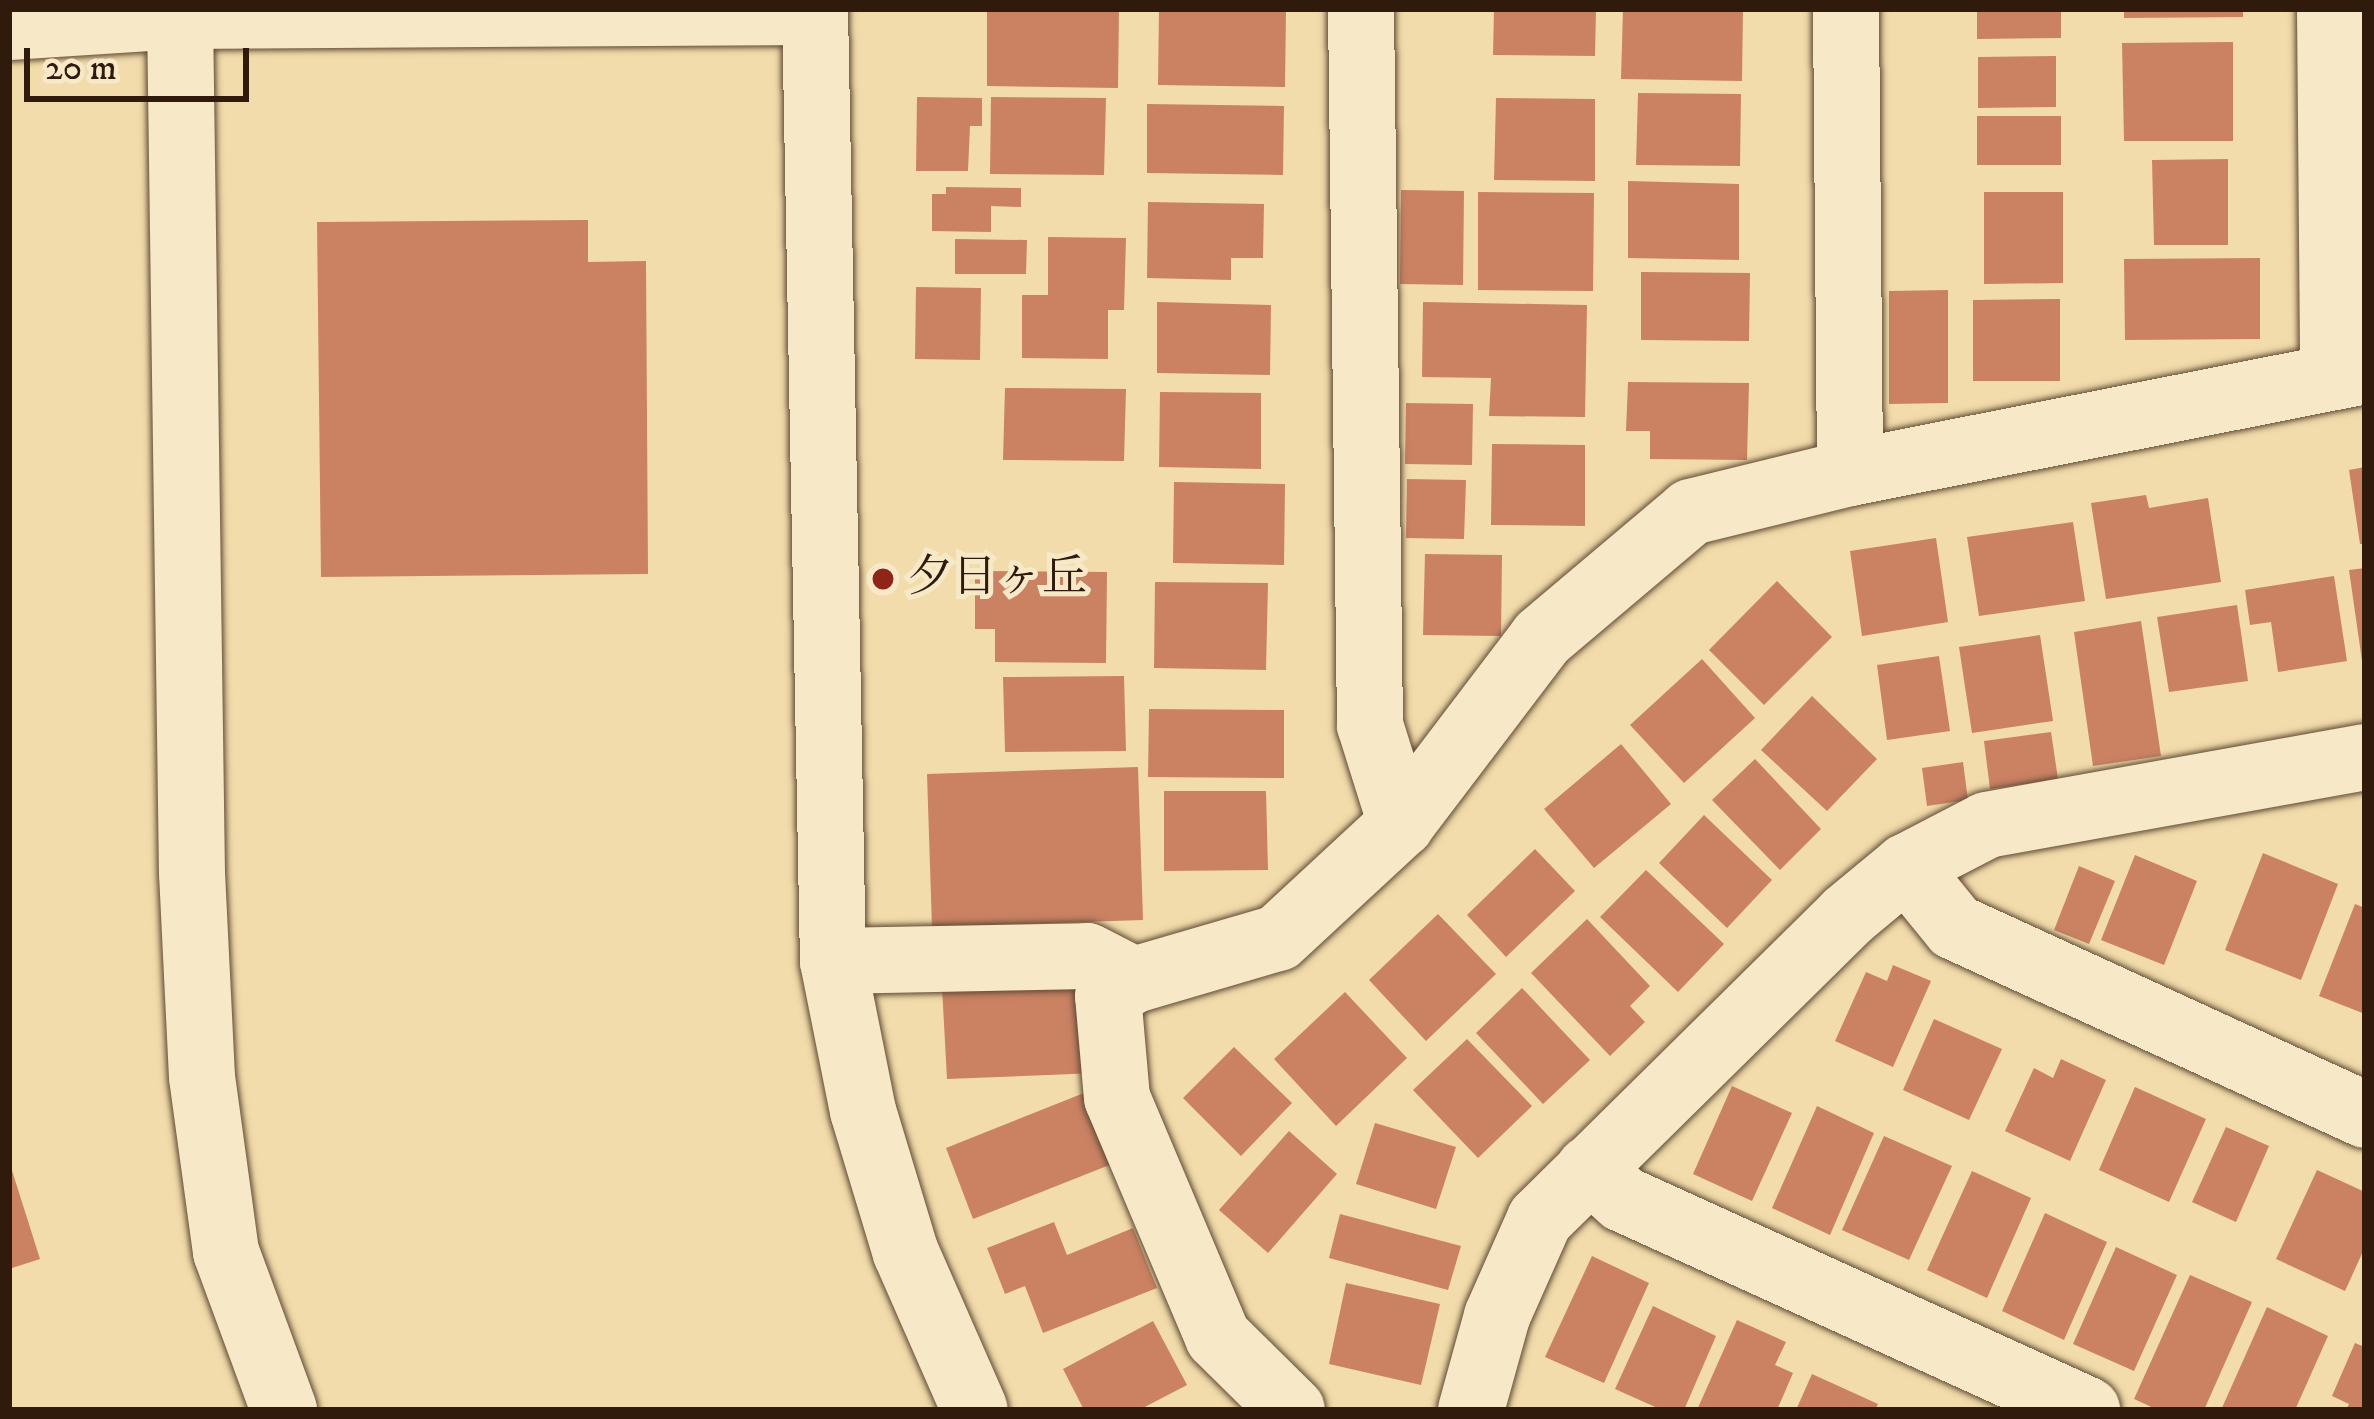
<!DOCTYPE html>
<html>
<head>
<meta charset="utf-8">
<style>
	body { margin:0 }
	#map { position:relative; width:2374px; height:1419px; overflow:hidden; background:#f2dcab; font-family:"IM FELL DW Pica","Noto Serif JP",serif }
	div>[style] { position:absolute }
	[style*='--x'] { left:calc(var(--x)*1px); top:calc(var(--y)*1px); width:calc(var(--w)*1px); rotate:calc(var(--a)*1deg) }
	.building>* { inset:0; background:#ca8263 }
	.roads { filter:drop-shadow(0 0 3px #604a34) drop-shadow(0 0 3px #604a34) }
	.minor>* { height:66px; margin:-33px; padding:0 33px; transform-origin:33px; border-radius:33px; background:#f7e8c8 }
	.dots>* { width:33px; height:33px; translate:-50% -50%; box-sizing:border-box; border:6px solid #f7e8c8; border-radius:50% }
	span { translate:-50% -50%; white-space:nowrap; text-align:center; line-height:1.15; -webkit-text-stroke:10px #f7e8c8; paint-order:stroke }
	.poi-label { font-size:45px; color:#301a0c }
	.left { translate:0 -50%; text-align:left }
	.frame { position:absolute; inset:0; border:12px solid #301a0c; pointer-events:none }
	.scale { position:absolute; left:24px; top:48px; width:225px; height:54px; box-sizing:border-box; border:6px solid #301a0c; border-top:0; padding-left:15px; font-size:36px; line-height:42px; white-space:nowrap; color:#301a0c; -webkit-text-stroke:9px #f7e8c8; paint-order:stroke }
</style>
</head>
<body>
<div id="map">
	<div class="building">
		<div style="clip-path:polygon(987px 9px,1119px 9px,1118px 88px,987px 86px)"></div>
		<div style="clip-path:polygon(1159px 9px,1286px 9px,1285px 87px,1158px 85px)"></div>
		<div style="clip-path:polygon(1494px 9px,1596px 9px,1595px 56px,1493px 55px)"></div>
		<div style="clip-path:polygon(1623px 9px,1743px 9px,1742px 81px,1621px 79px)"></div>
		<div style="clip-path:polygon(1977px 9px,2061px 9px,2061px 38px,1977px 39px)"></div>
		<div style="clip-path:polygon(2124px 9px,2243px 9px,2243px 17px,2124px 18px)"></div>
		<div style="clip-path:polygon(2233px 42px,2233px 141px,2124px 141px,2122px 43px)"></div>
		<div style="clip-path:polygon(2056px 56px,2056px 107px,1978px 108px,1978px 57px)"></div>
		<div style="clip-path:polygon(1638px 93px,1741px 94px,1740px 166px,1636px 165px)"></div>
		<div style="clip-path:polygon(917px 97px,982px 98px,982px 126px,970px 126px,968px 171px,916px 171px)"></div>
		<div style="clip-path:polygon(991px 97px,1106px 98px,1104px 175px,990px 174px)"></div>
		<div style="clip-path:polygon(1496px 98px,1595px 99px,1595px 181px,1494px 180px)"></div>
		<div style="clip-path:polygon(1147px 104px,1284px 106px,1283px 175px,1147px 173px)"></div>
		<div style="clip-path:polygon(1977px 116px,2061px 116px,2061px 165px,1977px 165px)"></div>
		<div style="clip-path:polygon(2228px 159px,2228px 245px,2154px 245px,2152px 160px)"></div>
		<div style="clip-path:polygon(1628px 181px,1739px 184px,1739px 260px,1628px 258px)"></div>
		<div style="clip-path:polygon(946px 187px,1021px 188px,1021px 207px,991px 206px,991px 232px,932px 231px,932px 194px,946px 194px)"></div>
		<div style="clip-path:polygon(1401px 190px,1464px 191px,1463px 285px,1400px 284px)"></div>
		<div style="clip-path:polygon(1478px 192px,1594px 193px,1593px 291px,1478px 290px)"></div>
		<div style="clip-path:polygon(1984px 192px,2063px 192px,2063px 283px,1984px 284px)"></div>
		<div style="clip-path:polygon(1148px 202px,1264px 204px,1263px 258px,1231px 258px,1231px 280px,1147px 278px)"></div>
		<div style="clip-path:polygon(588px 220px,588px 262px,646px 261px,648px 574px,321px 577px,317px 222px)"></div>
		<div style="clip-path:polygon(1048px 237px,1126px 238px,1124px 310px,1108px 310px,1108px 359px,1022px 358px,1022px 295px,1048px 295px)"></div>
		<div style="clip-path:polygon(955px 239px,1027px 240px,1026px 274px,955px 274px)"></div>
		<div style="clip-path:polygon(2260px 258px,2260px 339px,2125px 340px,2124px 259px)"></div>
		<div style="clip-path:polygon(1641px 272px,1750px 273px,1749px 341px,1641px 340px)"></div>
		<div style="clip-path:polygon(916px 287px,981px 288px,980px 360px,915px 359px)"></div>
		<div style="clip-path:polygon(1948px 290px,1948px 403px,1889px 404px,1889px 291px)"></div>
		<div style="clip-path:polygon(2060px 299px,2060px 381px,1973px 381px,1973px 300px)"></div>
		<div style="clip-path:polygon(1157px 302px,1271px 305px,1270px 375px,1157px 373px)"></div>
		<div style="clip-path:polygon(1423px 302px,1587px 305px,1585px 417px,1489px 416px,1491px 378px,1422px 377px)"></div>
		<div style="clip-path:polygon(1628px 382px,1749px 383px,1747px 460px,1650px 459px,1650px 431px,1626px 431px)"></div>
		<div style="clip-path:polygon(1005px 388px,1126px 389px,1124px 461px,1003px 460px)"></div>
		<div style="clip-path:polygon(1160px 392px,1261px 393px,1261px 469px,1159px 467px)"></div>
		<div style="clip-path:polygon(1406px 403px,1473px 404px,1472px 465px,1405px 464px)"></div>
		<div style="clip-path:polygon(1492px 444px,1585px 445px,1585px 526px,1491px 525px)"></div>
		<div style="clip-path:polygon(2365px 467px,2365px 544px,2360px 544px,2349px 470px)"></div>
		<div style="clip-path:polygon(1407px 479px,1466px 480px,1464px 539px,1406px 538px)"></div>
		<div style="clip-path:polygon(1174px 482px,1285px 484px,1284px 565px,1173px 563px)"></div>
		<div style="clip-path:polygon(2146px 495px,2149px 508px,2208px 498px,2221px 582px,2106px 599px,2091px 503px)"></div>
		<div style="clip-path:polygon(2073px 522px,2085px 601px,1979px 616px,1967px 537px)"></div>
		<div style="clip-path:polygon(1936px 538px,1948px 622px,1862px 636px,1850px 551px)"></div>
		<div style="clip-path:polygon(1425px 554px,1502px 555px,1501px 636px,1423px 635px)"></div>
		<div style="clip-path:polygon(2365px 568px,2365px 661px,2362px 661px,2349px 570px)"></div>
		<div style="clip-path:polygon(975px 571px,1107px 572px,1106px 663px,995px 662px,995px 629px,975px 629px)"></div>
		<div style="clip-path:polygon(2334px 576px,2347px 661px,2278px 672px,2271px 622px,2250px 625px,2245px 590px)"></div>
		<div style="clip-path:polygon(1777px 581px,1832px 637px,1764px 705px,1709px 650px)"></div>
		<div style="clip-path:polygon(1155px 582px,1268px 583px,1266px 670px,1154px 668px)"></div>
		<div style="clip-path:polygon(2237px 605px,2248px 681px,2169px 692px,2157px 617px)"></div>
		<div style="clip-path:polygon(2141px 621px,2161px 756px,2093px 766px,2074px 632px)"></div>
		<div style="clip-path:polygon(2040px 635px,2053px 721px,1972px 733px,1959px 647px)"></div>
		<div style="clip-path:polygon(1939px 656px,1950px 731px,1887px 740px,1877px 665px)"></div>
		<div style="clip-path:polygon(1702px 659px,1755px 718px,1684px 783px,1630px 725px)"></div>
		<div style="clip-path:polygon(1124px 676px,1126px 751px,1005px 752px,1003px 677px)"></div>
		<div style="clip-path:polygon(1812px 696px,1877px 759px,1827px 811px,1761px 750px)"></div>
		<div style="clip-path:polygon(1149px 709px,1284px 710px,1284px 778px,1148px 777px)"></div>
		<div style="clip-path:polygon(2051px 732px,2058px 779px,1990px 789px,1984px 741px)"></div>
		<div style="clip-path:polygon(1621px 744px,1671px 804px,1594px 868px,1544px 809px)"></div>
		<div style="clip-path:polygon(1755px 759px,1821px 829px,1780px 870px,1712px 800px)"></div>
		<div style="clip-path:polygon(1963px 762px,1968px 800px,1927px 806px,1922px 768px)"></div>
		<div style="clip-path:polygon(1138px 767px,1143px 920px,932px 927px,927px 774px)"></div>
		<div style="clip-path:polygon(1164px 791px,1266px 791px,1268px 870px,1164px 871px)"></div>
		<div style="clip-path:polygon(1704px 815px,1772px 880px,1727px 928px,1659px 863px)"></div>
		<div style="clip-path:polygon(1535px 849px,1575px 891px,1506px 957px,1467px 915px)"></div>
		<div style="clip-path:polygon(2263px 853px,2338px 884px,2301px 980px,2225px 950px)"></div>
		<div style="clip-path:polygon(2135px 855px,2197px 881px,2164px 965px,2101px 940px)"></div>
		<div style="clip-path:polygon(2079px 866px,2115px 881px,2089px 944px,2054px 930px)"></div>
		<div style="clip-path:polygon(1646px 870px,1724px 944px,1678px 992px,1600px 917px)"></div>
		<div style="clip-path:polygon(2355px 904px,2365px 908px,2365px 1014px,2319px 996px)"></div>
		<div style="clip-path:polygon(1438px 914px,1496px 974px,1426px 1041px,1369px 980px)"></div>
		<div style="clip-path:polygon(1587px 919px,1650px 986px,1630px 1006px,1645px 1022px,1610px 1056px,1531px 973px)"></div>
		<div style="clip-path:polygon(1893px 965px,1931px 981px,1893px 1067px,1835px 1041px,1866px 972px,1887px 981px)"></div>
		<div style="clip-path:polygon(1094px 981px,1098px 1073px,947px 1079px,942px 987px)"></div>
		<div style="clip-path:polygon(1522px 988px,1590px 1060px,1543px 1104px,1476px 1033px)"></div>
		<div style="clip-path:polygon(1345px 992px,1407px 1058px,1336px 1126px,1274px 1059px)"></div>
		<div style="clip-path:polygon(1934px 1019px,2002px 1049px,1969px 1120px,1903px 1090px)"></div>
		<div style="clip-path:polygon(1467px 1039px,1532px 1106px,1478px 1158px,1413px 1090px)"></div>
		<div style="clip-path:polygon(1234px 1047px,1292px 1103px,1241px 1156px,1183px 1098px)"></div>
		<div style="clip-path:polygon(2061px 1059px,2106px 1080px,2070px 1161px,2005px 1131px,2034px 1068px,2053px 1078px)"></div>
		<div style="clip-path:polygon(1732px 1086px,1792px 1113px,1752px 1201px,1693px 1174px)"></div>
		<div style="clip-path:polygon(2135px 1087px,2206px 1119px,2169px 1202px,2099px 1170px)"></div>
		<div style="clip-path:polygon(1084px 1093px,1112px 1164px,973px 1219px,946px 1148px)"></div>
		<div style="clip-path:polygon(1817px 1106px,1874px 1133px,1830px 1235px,1772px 1208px)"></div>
		<div style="clip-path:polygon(1375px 1123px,1456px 1147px,1436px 1209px,1356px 1184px)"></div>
		<div style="clip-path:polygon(2226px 1127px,2269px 1146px,2236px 1222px,2192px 1202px)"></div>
		<div style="clip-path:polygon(1289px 1131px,1337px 1174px,1268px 1253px,1219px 1210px)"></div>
		<div style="clip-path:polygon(1884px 1136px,1952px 1166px,1909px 1260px,1842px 1230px)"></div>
		<div style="clip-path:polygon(9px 1161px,40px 1259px,9px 1269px)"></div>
		<div style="clip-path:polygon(2317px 1170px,2365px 1192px,2365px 1247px,2345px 1291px,2276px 1259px)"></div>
		<div style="clip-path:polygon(1972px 1171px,2031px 1198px,1987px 1298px,1927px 1270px)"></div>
		<div style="clip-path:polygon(2045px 1213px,2107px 1242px,2064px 1340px,2002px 1311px)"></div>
		<div style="clip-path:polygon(1340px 1214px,1461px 1246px,1448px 1290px,1329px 1258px)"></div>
		<div style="clip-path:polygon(1054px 1222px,1067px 1255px,1133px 1228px,1157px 1288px,1043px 1333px,1025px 1286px,1005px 1294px,987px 1248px)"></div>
		<div style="clip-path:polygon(2116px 1247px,2177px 1275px,2134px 1371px,2073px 1344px)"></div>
		<div style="clip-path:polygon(1592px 1256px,1649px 1283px,1604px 1383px,1545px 1357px)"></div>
		<div style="clip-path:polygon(2190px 1275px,2252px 1302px,2204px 1410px,2158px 1410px,2134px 1399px)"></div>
		<div style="clip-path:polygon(1346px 1283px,1440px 1304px,1421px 1385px,1329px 1364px)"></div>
		<div style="clip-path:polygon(1653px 1306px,1716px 1336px,1684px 1410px,1662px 1410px,1615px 1389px)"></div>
		<div style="clip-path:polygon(2267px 1307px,2328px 1336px,2295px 1410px,2221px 1410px)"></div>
		<div style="clip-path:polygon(1737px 1320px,1786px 1342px,1775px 1365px,1793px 1373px,1777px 1410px,1697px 1410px)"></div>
		<div style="clip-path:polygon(1153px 1321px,1187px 1385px,1139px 1410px,1084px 1410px,1063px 1369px)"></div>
		<div style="clip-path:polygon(2355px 1343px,2365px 1347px,2365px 1410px,2346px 1410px,2349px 1404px,2332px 1396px)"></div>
		<div style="clip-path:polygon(1812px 1374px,1878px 1404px,1875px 1410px,1796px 1410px)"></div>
	</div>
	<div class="roads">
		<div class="minor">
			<div style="--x:815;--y:9;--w:952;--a:88.92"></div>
			<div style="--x:833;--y:961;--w:153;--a:78.7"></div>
			<div style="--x:863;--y:1111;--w:148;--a:73.2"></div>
			<div style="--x:906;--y:1253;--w:171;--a:66.3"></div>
			<div style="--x:1361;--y:9;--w:716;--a:89.28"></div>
			<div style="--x:1370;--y:725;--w:104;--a:72.6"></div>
			<div style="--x:1846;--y:9;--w:464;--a:89.5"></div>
			<div style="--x:2330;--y:9;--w:367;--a:89.5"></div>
			<div style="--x:180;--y:16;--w:857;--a:89.2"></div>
			<div style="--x:192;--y:873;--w:204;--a:87.2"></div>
			<div style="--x:202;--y:1077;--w:177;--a:82.2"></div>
			<div style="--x:226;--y:1252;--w:168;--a:69.8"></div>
			<div style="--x:9;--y:27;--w:171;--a:-3.7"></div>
			<div style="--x:180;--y:16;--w:635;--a:-0.36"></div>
			<div style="--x:1906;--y:867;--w:77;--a:50.8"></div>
			<div style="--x:1955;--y:927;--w:451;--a:24.6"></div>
			<div style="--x:833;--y:961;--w:254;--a:-1.1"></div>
			<div style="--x:1087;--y:956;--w:53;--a:27.1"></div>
			<div style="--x:1589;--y:1169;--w:45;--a:41.4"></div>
			<div style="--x:1623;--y:1199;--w:510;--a:24.45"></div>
			<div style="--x:1292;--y:1410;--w:104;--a:-135.4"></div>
			<div style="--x:1218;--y:1337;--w:259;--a:-112.9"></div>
			<div style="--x:1117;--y:1098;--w:102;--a:-95"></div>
			<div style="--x:1108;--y:996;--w:31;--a:-32"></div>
			<div style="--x:1134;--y:980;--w:150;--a:-16.3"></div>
			<div style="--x:1278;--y:938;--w:168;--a:-42.8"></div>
			<div style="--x:1401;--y:824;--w:233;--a:-52.8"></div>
			<div style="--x:1542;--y:638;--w:195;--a:-40.2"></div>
			<div style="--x:1691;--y:512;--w:164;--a:-13.8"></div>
			<div style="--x:1850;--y:473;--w:525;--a:-11.2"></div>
			<div style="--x:1471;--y:1410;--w:98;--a:-74.5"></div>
			<div style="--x:1497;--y:1316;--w:106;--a:-66.1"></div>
			<div style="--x:1540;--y:1219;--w:431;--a:-44.6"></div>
			<div style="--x:1847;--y:916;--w:77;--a:-39.7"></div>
			<div style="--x:1906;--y:867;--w:91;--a:-27.4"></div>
			<div style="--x:1987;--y:825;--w:384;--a:-10.2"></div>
		</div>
	</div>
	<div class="dots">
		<div style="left:883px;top:579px;background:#8f2418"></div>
	</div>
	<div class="poi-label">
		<span class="left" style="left:907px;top:579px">夕日ヶ丘</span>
	</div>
	<div class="frame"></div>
	<div class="scale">20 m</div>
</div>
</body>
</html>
